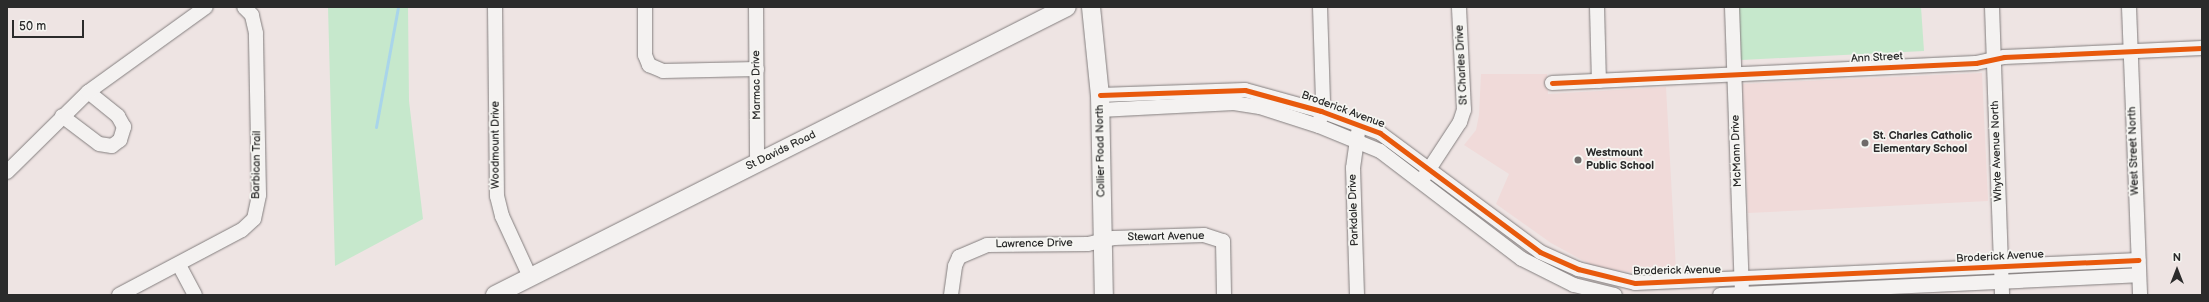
<!DOCTYPE html>
<html>
<head>
<meta charset="utf-8">
<style>
	body { margin:0 }
	#map { position:relative; width:2209px; height:302px; overflow:hidden; background:#eee4e3; font-family:"Balsamiq Sans",sans-serif }
	div>[style] { position:absolute }
	[style*='--x'] { left:calc(var(--x)*1px); top:calc(var(--y)*1px); width:calc(var(--w)*1px); rotate:calc(var(--a)*1deg) }
	.built>* { inset:0; background:#f0dad9 }
	.green>* { inset:0; background:#c6e8cc }
	.stream>* { height:3px; margin:-1.5px; padding:0 1.5px; transform-origin:1.5px; border-radius:1.5px; background:#a9d5ea }
	.roads { filter:drop-shadow(0 0 1px #837e7e) drop-shadow(0 0 1px #837e7e) }
	.minor>* { height:14px; margin:-7px; padding:0 7px; transform-origin:7px; border-radius:7px; background:#f4f2f1 }
	.major>* { height:18px; margin:-9px; padding:0 9px; transform-origin:9px; border-radius:9px; background:#f4f2f1 }
	.cycleway>* { height:5px; margin:-2.5px; padding:0 2.5px; transform-origin:2.5px; border-radius:2.5px; background:#e8590c }
	.dots>* { width:11px; height:11px; translate:-50% -50%; box-sizing:border-box; border:2px solid #f6f6f2; border-radius:50% }
	span { translate:-50% -50%; white-space:nowrap; text-align:center; line-height:1.15; -webkit-text-stroke:3.5px #f6f6f2; paint-order:stroke }
	.street-label { font-size:11px; color:#2b2b2b }
	.poi-label { font-size:11px; color:#2b2b2b; font-weight:700 }
	.left { translate:0 -50%; text-align:left }
	.frame { position:absolute; inset:0; border:8px solid #2b2b2b; pointer-events:none }
	.north { position:absolute; left:2157px; top:250px; width:40px; height:40px; -webkit-text-stroke:3px #f6f6f2; paint-order:stroke; rotate:0deg; font-size:11px; font-weight:700; line-height:16px; text-align:center; color:#2b2b2b }
	.north::after { content:''; display:block; margin:auto; width:14px; height:18px; background:#2b2b2b; clip-path:polygon(50% 0,100% 100%,50% 72%,0 100%) }
	.scale { position:absolute; left:12px; top:20px; width:72px; height:18px; box-sizing:border-box; border:2px solid #2b2b2b; border-top:0; padding-left:5px; font-size:12px; line-height:14px; white-space:nowrap; color:#2b2b2b; -webkit-text-stroke:3px #f6f6f2; paint-order:stroke }
</style>
</head>
<body>
<div id="map">
	<div class="built">
		<div style="clip-path:polygon(1982px 73px,1988px 201px,1748px 213px,1742px 84px)"></div>
		<div style="clip-path:polygon(1481px 74px,1547px 74px,1548px 94px,1666px 87px,1676px 270px,1628px 272px,1593px 266px,1551px 243px,1496px 204px,1509px 174px,1464px 145px,1476px 130px,1479px 115px)"></div>
	</div>
	<div class="green">
		<div style="clip-path:polygon(328px 7px,408px 7px,409px 101px,423px 219px,335px 266px)"></div>
		<div style="clip-path:polygon(1739px 7px,1921px 7px,1924px 51px,1741px 60px)"></div>
	</div>
	<div class="stream">
		<div style="--x:376;--y:127;--w:122;--a:-79.6"></div>
	</div>
	<div class="roads">
		<div class="minor">
			<div style="--x:495;--y:7;--w:189;--a:89.4"></div>
			<div style="--x:497;--y:196;--w:21;--a:76"></div>
			<div style="--x:502;--y:216;--w:67;--a:65.3"></div>
			<div style="--x:645;--y:7;--w:48;--a:90"></div>
			<div style="--x:645;--y:55;--w:11;--a:68"></div>
			<div style="--x:649;--y:65;--w:15;--a:23"></div>
			<div style="--x:663;--y:71;--w:94;--a:-1.2"></div>
			<div style="--x:756;--y:7;--w:155;--a:89.6"></div>
			<div style="--x:1597;--y:7;--w:74;--a:88.5"></div>
			<div style="--x:1732;--y:7;--w:281;--a:88"></div>
			<div style="--x:1992;--y:7;--w:288;--a:88"></div>
			<div style="--x:2129;--y:7;--w:288;--a:87.8"></div>
			<div style="--x:1552;--y:83;--w:424;--a:-2.7"></div>
			<div style="--x:1976;--y:63;--w:29;--a:-12"></div>
			<div style="--x:2004;--y:57;--w:198;--a:-2.6"></div>
			<div style="--x:1100;--y:95;--w:145;--a:-2"></div>
			<div style="--x:1245;--y:90;--w:79;--a:15.4"></div>
			<div style="--x:1321;--y:111;--w:63;--a:20.4"></div>
			<div style="--x:1380;--y:133;--w:199;--a:36.6"></div>
			<div style="--x:1540;--y:252;--w:42;--a:24.1"></div>
			<div style="--x:1578;--y:269;--w:59;--a:13.8"></div>
			<div style="--x:1635;--y:283;--w:504;--a:-2.62"></div>
			<div style="--x:1100;--y:110;--w:134;--a:-3"></div>
			<div style="--x:1234;--y:103;--w:26;--a:9"></div>
			<div style="--x:1260;--y:107;--w:62;--a:17.9"></div>
			<div style="--x:1319;--y:126;--w:66;--a:22.3"></div>
			<div style="--x:1380;--y:151;--w:178;--a:37.3"></div>
			<div style="--x:1522;--y:259;--w:58;--a:26.6"></div>
			<div style="--x:1574;--y:285;--w:42;--a:13.7"></div>
			<div style="--x:62;--y:116;--w:46;--a:37.1"></div>
			<div style="--x:99;--y:144;--w:13;--a:9"></div>
			<div style="--x:112;--y:146;--w:10;--a:-37"></div>
			<div style="--x:120;--y:140;--w:14;--a:-73"></div>
			<div style="--x:124;--y:127;--w:13;--a:-119"></div>
			<div style="--x:118;--y:116;--w:38;--a:-141"></div>
			<div style="--x:1320;--y:120;--w:18;--a:-81"></div>
			<div style="--x:1323;--y:102;--w:95;--a:-91.8"></div>
			<div style="--x:7;--y:172;--w:114;--a:-44.6"></div>
			<div style="--x:88;--y:92;--w:145;--a:-35.8"></div>
			<div style="--x:1424;--y:177;--w:66;--a:-56.8"></div>
			<div style="--x:1460;--y:122;--w:13;--a:-72"></div>
			<div style="--x:1464;--y:110;--w:103;--a:-92.8"></div>
			<div style="--x:179;--y:265;--w:34;--a:62"></div>
			<div style="--x:119;--y:295;--w:139;--a:-27.9"></div>
			<div style="--x:242;--y:230;--w:16;--a:-43"></div>
			<div style="--x:254;--y:219;--w:25;--a:-78"></div>
			<div style="--x:259;--y:195;--w:162;--a:-91.1"></div>
			<div style="--x:256;--y:33;--w:18;--a:-103"></div>
			<div style="--x:252;--y:15;--w:11;--a:-135"></div>
			<div style="--x:951;--y:295;--w:29;--a:-82"></div>
			<div style="--x:955;--y:266;--w:10;--a:-66"></div>
			<div style="--x:959;--y:257;--w:30;--a:-23"></div>
			<div style="--x:987;--y:245;--w:101;--a:-0.6"></div>
			<div style="--x:1088;--y:244;--w:27;--a:-13"></div>
			<div style="--x:1114;--y:238;--w:90;--a:-1.9"></div>
			<div style="--x:1204;--y:235;--w:20;--a:18"></div>
			<div style="--x:1223;--y:241;--w:54;--a:88.9"></div>
			<div style="--x:1357;--y:295;--w:127;--a:-91.8"></div>
			<div style="--x:1353;--y:168;--w:36;--a:-82"></div>
			<div style="--x:1720;--y:295;--w:418;--a:-2.7"></div>
		</div>
		<div class="major">
			<div style="--x:1091;--y:7;--w:88;--a:84.2"></div>
			<div style="--x:1100;--y:95;--w:200;--a:88.9"></div>
			<div style="--x:495;--y:295;--w:640;--a:-26.73"></div>
		</div>
	</div>
	<div class="cycleway">
		<div style="--x:1552;--y:83;--w:424;--a:-2.7"></div>
		<div style="--x:1976;--y:63;--w:29;--a:-12"></div>
		<div style="--x:2004;--y:57;--w:198;--a:-2.6"></div>
		<div style="--x:1100;--y:95;--w:145;--a:-2"></div>
		<div style="--x:1245;--y:90;--w:79;--a:15.4"></div>
		<div style="--x:1321;--y:111;--w:63;--a:20.4"></div>
		<div style="--x:1380;--y:133;--w:199;--a:36.6"></div>
		<div style="--x:1540;--y:252;--w:42;--a:24.1"></div>
		<div style="--x:1578;--y:269;--w:59;--a:13.8"></div>
		<div style="--x:1635;--y:283;--w:504;--a:-2.62"></div>
	</div>
	<div class="dots">
		<div style="left:1865px;top:143px;background:#6f6c6b"></div>
		<div style="left:1578px;top:160px;background:#6f6c6b"></div>
	</div>
	<div class="street-label">
		<span style="left:1877px;top:58px;rotate:-3deg">Ann Street</span>
		<span style="left:1462px;top:65px;rotate:-93deg">St Charles Drive</span>
		<span style="left:757px;top:85px;rotate:-91deg">Marmac Drive</span>
		<span style="left:1343px;top:110px;rotate:20deg">Broderick Avenue</span>
		<span style="left:496px;top:145px;rotate:-90deg">Woodmount Drive</span>
		<span style="left:781px;top:151px;rotate:-26deg">St Davids Road</span>
		<span style="left:1101px;top:151px;rotate:-91deg">Collier Road North</span>
		<span style="left:1737px;top:151px;rotate:-92deg">McMann Drive</span>
		<span style="left:1997px;top:151px;rotate:-92deg">Whyte Avenue North</span>
		<span style="left:2134px;top:151px;rotate:-92deg">West Street North</span>
		<span style="left:257px;top:165px;rotate:-89deg">Barbican Trail</span>
		<span style="left:1354px;top:210px;rotate:-92deg">Parkdale Drive</span>
		<span style="left:1166px;top:237px;rotate:-1deg">Stewart Avenue</span>
		<span style="left:1034px;top:244px;rotate:-1deg">Lawrence Drive</span>
		<span style="left:2000px;top:257px;rotate:-3deg">Broderick Avenue</span>
		<span style="left:1677px;top:271px;rotate:-1deg">Broderick Avenue</span>
	</div>
	<div class="poi-label">
		<span class="left" style="left:1873px;top:143px">St. Charles Catholic<br>Elementary School</span>
		<span class="left" style="left:1586px;top:160px">Westmount<br>Public School</span>
	</div>
	<div class="frame"></div>
	<div class="north">N</div>
	<div class="scale">50 m</div>
</div>
</body>
</html>
